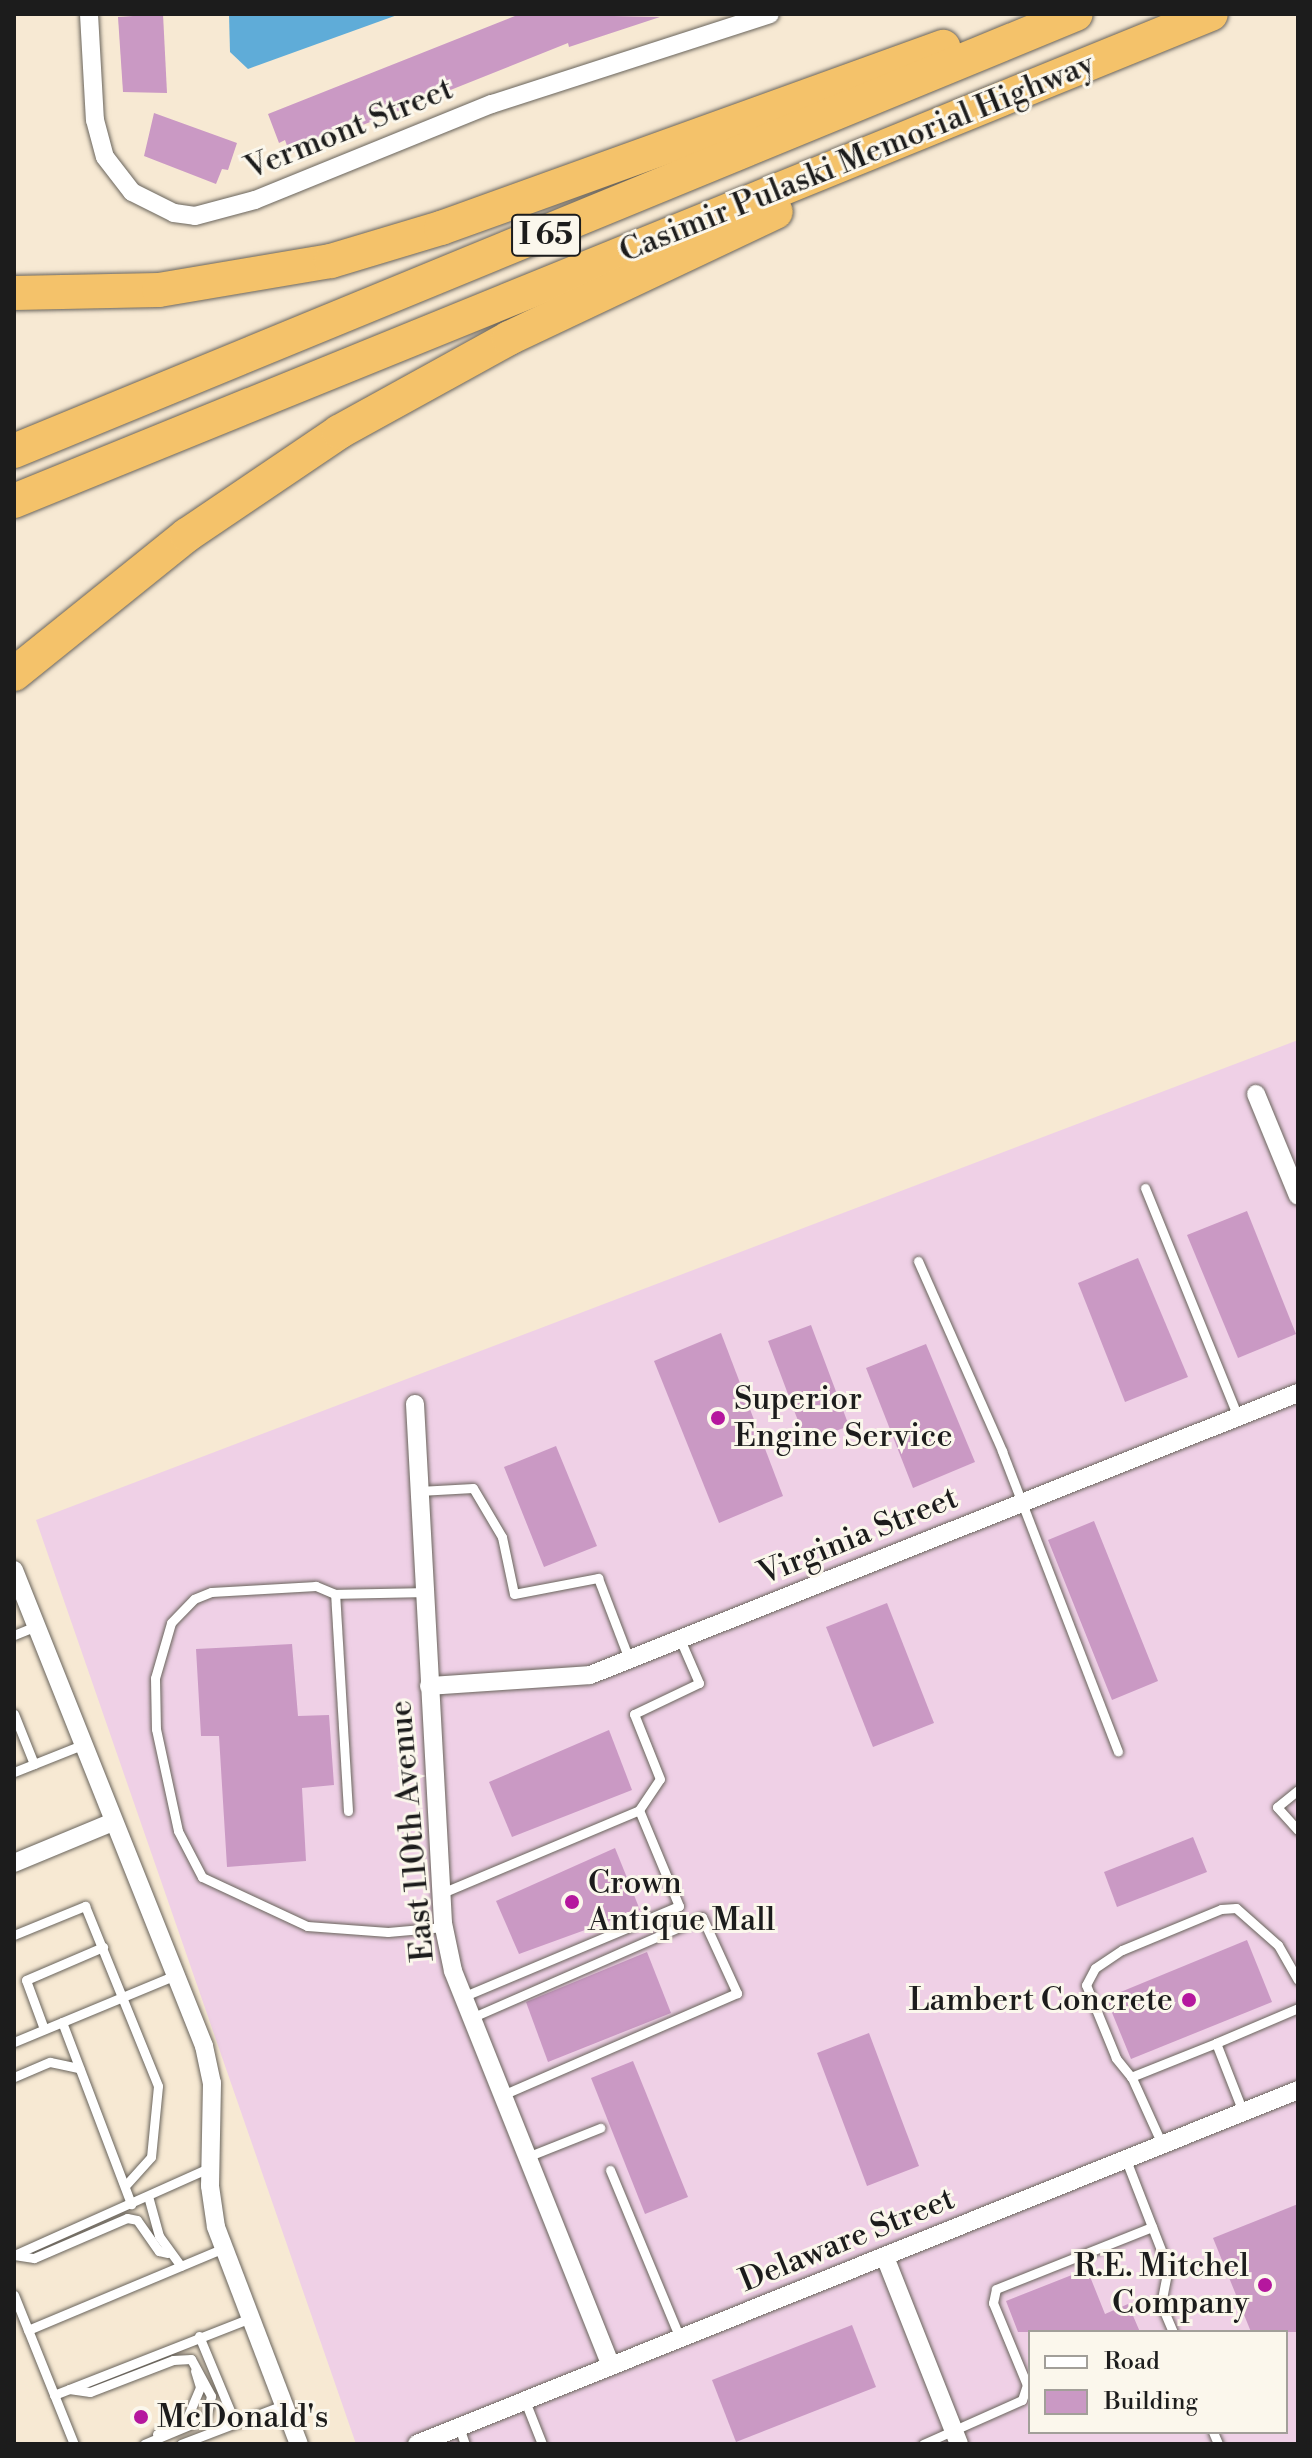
<!DOCTYPE html>
<html>
<head>
<meta charset="utf-8">
<style>
	body { margin:0 }
	#map { position:relative; width:1312px; height:2458px; overflow:hidden; background:#f7e9d3; font-family:"Libre Bodoni",serif }
	div>[style] { position:absolute }
	[style*='--x'] { left:calc(var(--x)*1px); top:calc(var(--y)*1px); width:calc(var(--w)*1px); rotate:calc(var(--a)*1deg) }
	.built>* { inset:0; background:#efd0e6 }
	.water>* { inset:0; background:#5facd8 }
	.building>* { inset:0; background:#ca99c4 }
	.roads { filter:drop-shadow(0 0 2px #69645c) drop-shadow(0 0 2px #69645c) }
	.service>* { height:9px; margin:-4.5px; padding:0 4.5px; transform-origin:4.5px; border-radius:4.5px; background:#fff }
	.minor>* { height:18px; margin:-9px; padding:0 9px; transform-origin:9px; border-radius:9px; background:#fff }
	.motorway>* { height:34px; margin:-17px; padding:0 17px; transform-origin:17px; border-radius:17px; background:#f4c26a }
	.dots>* { width:22px; height:22px; translate:-50% -50%; box-sizing:border-box; border:4px solid #fbf7ec; border-radius:50% }
	span { translate:-50% -50%; white-space:nowrap; text-align:center; line-height:1.15; -webkit-text-stroke:6px #fbf7ec; paint-order:stroke }
	.shield-label span { padding:2px 6px; background:#fbf7ec; border:2px solid; border-radius:6px; -webkit-text-stroke-width:0 }
	.shield-label { font-size:30px; color:#1c1c1c; font-weight:700 }
	.street-label { font-size:32px; color:#1c1c1c }
	.poi-label { font-size:32px; color:#1c1c1c }
	.left { translate:0 -50%; text-align:left }
	.right { translate:-100% -50%; text-align:right }
	.frame { position:absolute; inset:0; border:16px solid #1c1c1c; pointer-events:none }
	.legend { position:absolute; left:1028px; top:2330px; width:260px; height:104px; box-sizing:border-box; background:#fbf7ec; border:2px solid #a29f99; margin:0; padding:10px 14px; list-style:none; font-size:24px; color:#1c1c1c }
	.legend li { display:flex; align-items:center; gap:16px; height:40px }
	.legend b { width:40px; border:2px solid #a29f99 }
</style>
</head>
<body>
<div id="map">
	<div class="built">
		<div style="clip-path:polygon(evenodd,1298px 1040px,1298px 2444px,356px 2444px,36px 1520px,1298px 1040px,1030px 2332px,1286px 2332px,1286px 2432px,1030px 2432px,1030px 2332px)"></div>
	</div>
	<div class="water">
		<div style="clip-path:polygon(229px 14px,400px 14px,248px 69px,230px 52px)"></div>
	</div>
	<div class="building">
		<div style="clip-path:polygon(163px 14px,167px 93px,123px 92px,118px 17px)"></div>
		<div style="clip-path:polygon(520px 14px,660px 17px,569px 47px,568px 43px,290px 154px,285px 140px,279px 143px,268px 114px)"></div>
		<div style="clip-path:polygon(154px 113px,237px 143px,228px 170px,222px 169px,216px 184px,144px 156px)"></div>
		<div style="clip-path:polygon(1247px 1211px,1296px 1334px,1238px 1358px,1187px 1235px)"></div>
		<div style="clip-path:polygon(1138px 1258px,1188px 1377px,1125px 1402px,1078px 1283px)"></div>
		<div style="clip-path:polygon(811px 1325px,849px 1426px,806px 1442px,768px 1341px)"></div>
		<div style="clip-path:polygon(721px 1333px,783px 1496px,719px 1523px,654px 1361px)"></div>
		<div style="clip-path:polygon(926px 1344px,975px 1462px,913px 1488px,866px 1368px)"></div>
		<div style="clip-path:polygon(556px 1446px,597px 1546px,544px 1567px,504px 1467px)"></div>
		<div style="clip-path:polygon(1094px 1521px,1158px 1681px,1112px 1700px,1048px 1540px)"></div>
		<div style="clip-path:polygon(887px 1603px,934px 1723px,873px 1747px,826px 1627px)"></div>
		<div style="clip-path:polygon(292px 1644px,298px 1716px,329px 1715px,334px 1785px,302px 1788px,306px 1861px,227px 1867px,219px 1736px,201px 1736px,196px 1649px)"></div>
		<div style="clip-path:polygon(609px 1730px,632px 1790px,512px 1837px,489px 1782px)"></div>
		<div style="clip-path:polygon(1193px 1837px,1207px 1872px,1117px 1907px,1104px 1872px)"></div>
		<div style="clip-path:polygon(615px 1848px,640px 1910px,519px 1954px,496px 1901px)"></div>
		<div style="clip-path:polygon(1247px 1940px,1272px 2002px,1131px 2059px,1106px 1998px)"></div>
		<div style="clip-path:polygon(647px 1952px,671px 2013px,548px 2062px,526px 2002px)"></div>
		<div style="clip-path:polygon(869px 2033px,919px 2166px,867px 2186px,817px 2053px)"></div>
		<div style="clip-path:polygon(633px 2061px,688px 2197px,645px 2214px,591px 2078px)"></div>
		<div style="clip-path:polygon(1298px 2204px,1298px 2332px,1251px 2332px,1213px 2238px)"></div>
		<div style="clip-path:polygon(1087px 2269px,1105px 2314px,1128px 2304px,1140px 2332px,1018px 2332px,1006px 2301px)"></div>
		<div style="clip-path:polygon(852px 2325px,876px 2387px,736px 2442px,712px 2380px)"></div>
	</div>
	<div class="roads">
		<div class="service">
			<div style="--x:1145;--y:1188;--w:247;--a:67.9"></div>
			<div style="--x:918;--y:1261;--w:208;--a:66.1"></div>
			<div style="--x:1002;--y:1451;--w:322;--a:68.9"></div>
			<div style="--x:419;--y:1491;--w:54;--a:-3.2"></div>
			<div style="--x:473;--y:1488;--w:57;--a:59.4"></div>
			<div style="--x:502;--y:1537;--w:58;--a:78.1"></div>
			<div style="--x:514;--y:1594;--w:86;--a:-10.8"></div>
			<div style="--x:598;--y:1578;--w:87;--a:69.1"></div>
			<div style="--x:335;--y:1594;--w:21;--a:-157"></div>
			<div style="--x:316;--y:1586;--w:105;--a:176.7"></div>
			<div style="--x:211;--y:1592;--w:18;--a:158"></div>
			<div style="--x:194;--y:1599;--w:33;--a:134"></div>
			<div style="--x:171;--y:1623;--w:57;--a:106.2"></div>
			<div style="--x:155;--y:1678;--w:51;--a:88.9"></div>
			<div style="--x:156;--y:1729;--w:104;--a:77.8"></div>
			<div style="--x:178;--y:1831;--w:52;--a:62.4"></div>
			<div style="--x:202;--y:1877;--w:116;--a:25"></div>
			<div style="--x:307;--y:1926;--w:81;--a:4.2"></div>
			<div style="--x:388;--y:1932;--w:56;--a:-5.1"></div>
			<div style="--x:14;--y:1635;--w:24;--a:-22"></div>
			<div style="--x:14;--y:1714;--w:54;--a:68.2"></div>
			<div style="--x:14;--y:1772;--w:73;--a:-21.7"></div>
			<div style="--x:1298;--y:1790;--w:27;--a:141"></div>
			<div style="--x:1277;--y:1807;--w:31;--a:48"></div>
			<div style="--x:639;--y:1810;--w:37;--a:-56"></div>
			<div style="--x:660;--y:1779;--w:70;--a:-111.8"></div>
			<div style="--x:634;--y:1714;--w:72;--a:-25.5"></div>
			<div style="--x:699;--y:1683;--w:48;--a:-113.4"></div>
			<div style="--x:348;--y:1811;--w:217;--a:-93.4"></div>
			<div style="--x:335;--y:1594;--w:89;--a:-1.3"></div>
			<div style="--x:442;--y:1893;--w:214;--a:-22.8"></div>
			<div style="--x:639;--y:1810;--w:104;--a:67.4"></div>
			<div style="--x:679;--y:1906;--w:234;--a:157.2"></div>
			<div style="--x:14;--y:1935;--w:77;--a:-22.2"></div>
			<div style="--x:85;--y:1906;--w:194;--a:67.9"></div>
			<div style="--x:158;--y:2086;--w:71;--a:95.6"></div>
			<div style="--x:151;--y:2157;--w:39;--a:132"></div>
			<div style="--x:471;--y:2018;--w:252;--a:-23.6"></div>
			<div style="--x:702;--y:1917;--w:84;--a:65.3"></div>
			<div style="--x:737;--y:1993;--w:256;--a:156.5"></div>
			<div style="--x:62;--y:2022;--w:195;--a:69.2"></div>
			<div style="--x:44;--y:2029;--w:52;--a:-110.2"></div>
			<div style="--x:26;--y:1980;--w:84;--a:-23.2"></div>
			<div style="--x:14;--y:2042;--w:175;--a:-22.5"></div>
			<div style="--x:1216;--y:2043;--w:89;--a:-23.1"></div>
			<div style="--x:14;--y:2077;--w:39;--a:-23"></div>
			<div style="--x:50;--y:2062;--w:30;--a:12"></div>
			<div style="--x:1131;--y:2077;--w:92;--a:-21.8"></div>
			<div style="--x:1216;--y:2043;--w:74;--a:68.6"></div>
			<div style="--x:1161;--y:2142;--w:70;--a:-114.4"></div>
			<div style="--x:1132;--y:2078;--w:26;--a:-129"></div>
			<div style="--x:1116;--y:2058;--w:79;--a:-112.3"></div>
			<div style="--x:1086;--y:1985;--w:19;--a:-62"></div>
			<div style="--x:1095;--y:1968;--w:32;--a:-34"></div>
			<div style="--x:1122;--y:1950;--w:107;--a:-22.5"></div>
			<div style="--x:1221;--y:1909;--w:15;--a:-4"></div>
			<div style="--x:1236;--y:1908;--w:56;--a:41.4"></div>
			<div style="--x:1278;--y:1945;--w:40;--a:60.3"></div>
			<div style="--x:527;--y:2157;--w:79;--a:-21.7"></div>
			<div style="--x:1126;--y:2160;--w:116;--a:68.7"></div>
			<div style="--x:1168;--y:2268;--w:37;--a:101"></div>
			<div style="--x:1161;--y:2304;--w:30;--a:67"></div>
			<div style="--x:610;--y:2170;--w:182;--a:67.4"></div>
			<div style="--x:148;--y:2196;--w:41;--a:74.6"></div>
			<div style="--x:159;--y:2236;--w:37;--a:54"></div>
			<div style="--x:14;--y:2255;--w:216;--a:-24.1"></div>
			<div style="--x:14;--y:2255;--w:20;--a:9"></div>
			<div style="--x:34;--y:2258;--w:101;--a:-23.3"></div>
			<div style="--x:127;--y:2218;--w:10;--a:11"></div>
			<div style="--x:137;--y:2220;--w:38;--a:55"></div>
			<div style="--x:159;--y:2251;--w:9;--a:13"></div>
			<div style="--x:14;--y:2295;--w:161;--a:68.1"></div>
			<div style="--x:28;--y:2330;--w:212;--a:-22.7"></div>
			<div style="--x:199;--y:2336;--w:94;--a:67.5"></div>
			<div style="--x:69;--y:2389;--w:21;--a:8"></div>
			<div style="--x:90;--y:2392;--w:89;--a:-21.1"></div>
			<div style="--x:173;--y:2360;--w:18;--a:-3"></div>
			<div style="--x:191;--y:2359;--w:42;--a:61.6"></div>
			<div style="--x:211;--y:2396;--w:23;--a:103"></div>
			<div style="--x:206;--y:2418;--w:67;--a:157.2"></div>
			<div style="--x:54;--y:2395;--w:211;--a:-21.4"></div>
			<div style="--x:525;--y:2401;--w:46;--a:68.4"></div>
			<div style="--x:459;--y:2427;--w:18;--a:71"></div>
			<div style="--x:1213;--y:2432;--w:13;--a:67"></div>
			<div style="--x:157;--y:2434;--w:34;--a:-28"></div>
			<div style="--x:187;--y:2418;--w:34;--a:-67"></div>
			<div style="--x:200;--y:2387;--w:17;--a:-107"></div>
			<div style="--x:181;--y:2444;--w:109;--a:-20.9"></div>
			<div style="--x:923;--y:2444;--w:108;--a:-24"></div>
			<div style="--x:1022;--y:2400;--w:16;--a:-72"></div>
			<div style="--x:1027;--y:2385;--w:89;--a:-112.5"></div>
			<div style="--x:993;--y:2303;--w:14;--a:-78"></div>
			<div style="--x:996;--y:2289;--w:168;--a:-21.7"></div>
		</div>
		<div class="minor">
			<div style="--x:89;--y:14;--w:106;--a:86.8"></div>
			<div style="--x:95;--y:120;--w:38;--a:75"></div>
			<div style="--x:105;--y:157;--w:44;--a:52.4"></div>
			<div style="--x:132;--y:192;--w:47;--a:26.6"></div>
			<div style="--x:174;--y:213;--w:21;--a:8"></div>
			<div style="--x:195;--y:216;--w:62;--a:-14.9"></div>
			<div style="--x:255;--y:200;--w:256;--a:-22.1"></div>
			<div style="--x:492;--y:104;--w:292;--a:-17.9"></div>
			<div style="--x:1256;--y:1094;--w:110;--a:67.6"></div>
			<div style="--x:415;--y:1404;--w:520;--a:86.91"></div>
			<div style="--x:443;--y:1923;--w:49;--a:78.2"></div>
			<div style="--x:453;--y:1971;--w:425;--a:68.2"></div>
			<div style="--x:14;--y:1570;--w:513;--a:68.24"></div>
			<div style="--x:204;--y:2046;--w:38;--a:78"></div>
			<div style="--x:212;--y:2083;--w:103;--a:91.1"></div>
			<div style="--x:210;--y:2186;--w:41;--a:81.7"></div>
			<div style="--x:216;--y:2227;--w:232;--a:69.1"></div>
			<div style="--x:429;--y:1686;--w:161;--a:-3.9"></div>
			<div style="--x:590;--y:1675;--w:762;--a:-21.72"></div>
			<div style="--x:14;--y:1863;--w:107;--a:-22.5"></div>
			<div style="--x:885;--y:2257;--w:201;--a:68.4"></div>
			<div style="--x:417;--y:2444;--w:949;--a:-21.89"></div>
		</div>
		<div class="motorway">
			<div style="--x:14;--y:293;--w:145;--a:-1.2"></div>
			<div style="--x:159;--y:290;--w:174;--a:-9.6"></div>
			<div style="--x:331;--y:261;--w:115;--a:-16.7"></div>
			<div style="--x:441;--y:228;--w:534;--a:-19.83"></div>
			<div style="--x:14;--y:451;--w:1148;--a:-22.37"></div>
			<div style="--x:14;--y:501;--w:1292;--a:-22.14"></div>
			<div style="--x:14;--y:674;--w:222;--a:-38.8"></div>
			<div style="--x:187;--y:535;--w:184;--a:-34.1"></div>
			<div style="--x:339;--y:432;--w:194;--a:-28.9"></div>
			<div style="--x:509;--y:338;--w:295;--a:-25.3"></div>
		</div>
	</div>
	<div class="dots">
		<div style="left:718px;top:1418px;background:#b5179e"></div>
		<div style="left:572px;top:1902px;background:#b5179e"></div>
		<div style="left:1189px;top:2000px;background:#b5179e"></div>
		<div style="left:1265px;top:2285px;background:#b5179e"></div>
		<div style="left:141px;top:2417px;background:#b5179e"></div>
	</div>
	<div class="shield-label">
		<span style="left:546px;top:235px">I 65</span>
	</div>
	<div class="street-label">
		<span style="left:349px;top:129px;rotate:-22deg">Vermont Street</span>
		<span style="left:857px;top:158px;rotate:-22deg">Casimir Pulaski Memorial Highway</span>
		<span style="left:858px;top:1536px;rotate:-22deg">Virginia Street</span>
		<span style="left:412px;top:1831px;rotate:-95deg">East 110th Avenue</span>
		<span style="left:847px;top:2240px;rotate:-22deg">Delaware Street</span>
	</div>
	<div class="poi-label">
		<span class="left" style="left:734px;top:1418px">Superior<br>Engine Service</span>
		<span class="left" style="left:588px;top:1902px">Crown<br>Antique Mall</span>
		<span class="right" style="left:1173px;top:2000px">Lambert Concrete</span>
		<span class="right" style="left:1249px;top:2285px">R.E. Mitchel<br>Company</span>
		<span class="left" style="left:157px;top:2417px">McDonald's</span>
	</div>
	<div class="frame"></div>
	<ul class="legend">
	<li><b style="height:10px;background:#fff"></b>Road</li>
	<li><b style="height:22px;background:#ca99c4"></b>Building</li>
	</ul>
</div>
</body>
</html>
